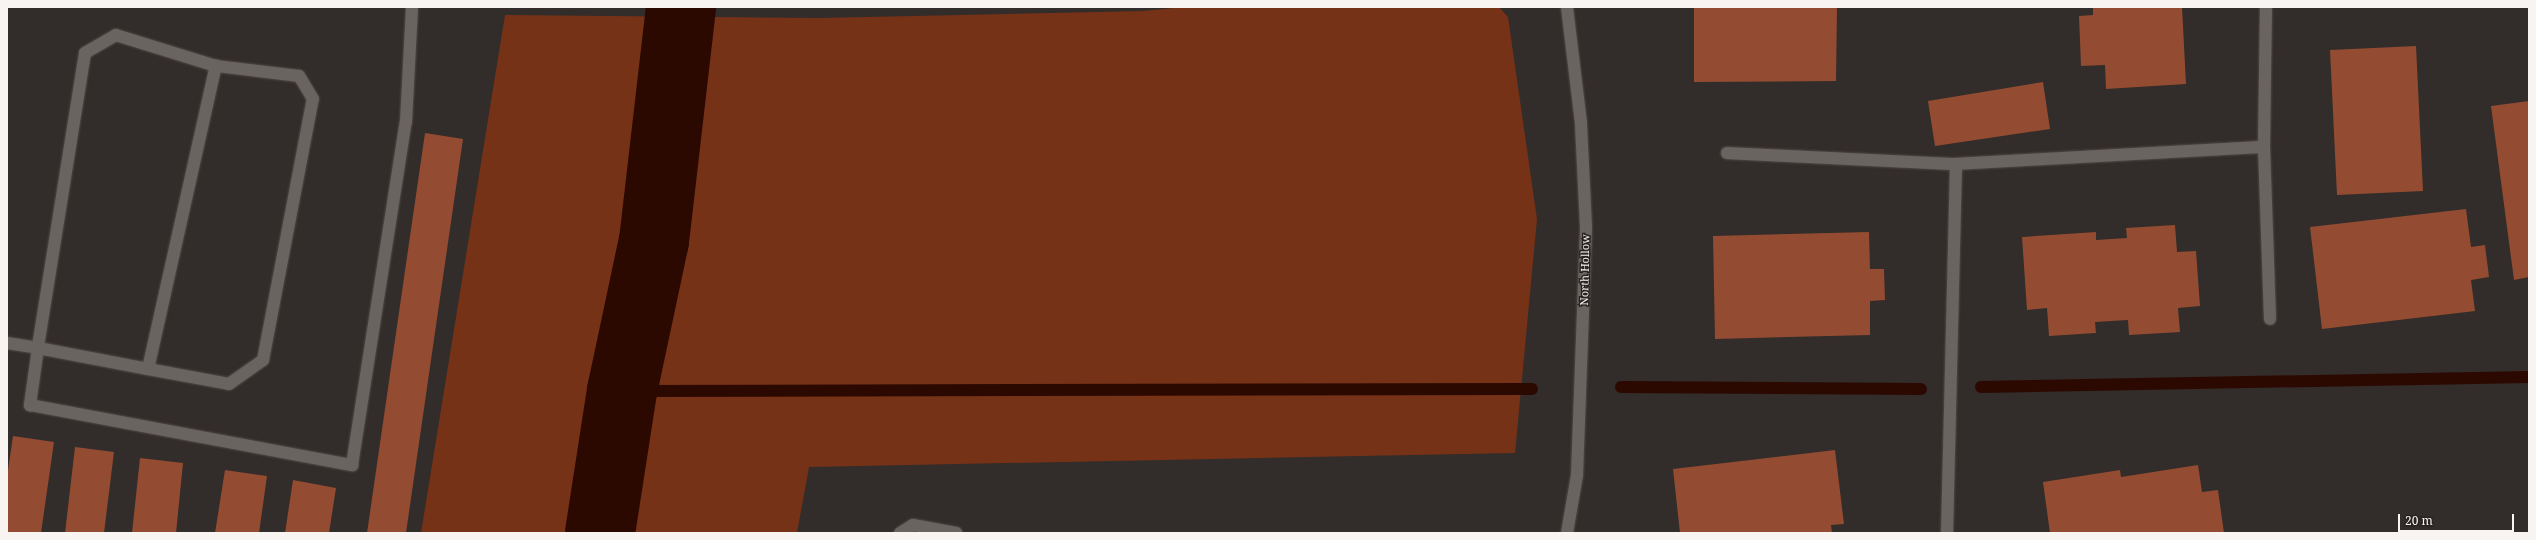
<!DOCTYPE html>
<html>
<head>
<meta charset="utf-8">
<style>
	body { margin:0 }
	#map { position:relative; width:2536px; height:540px; overflow:hidden; background:#322c2a; font-family:"Noto Serif",serif }
	div>[style] { position:absolute }
	[style*='--x'] { left:calc(var(--x)*1px); top:calc(var(--y)*1px); width:calc(var(--w)*1px); rotate:calc(var(--a)*1deg) }
	.green>* { inset:0; background:#763217 }
	.stream>* { height:12px; margin:-6px; padding:0 6px; transform-origin:6px; border-radius:6px; background:#2c0900 }
	.river>* { height:70px; margin:-35px; padding:0 35px; transform-origin:35px; border-radius:35px; background:#2c0900 }
	.building>* { inset:0; background:#934c31 }
	.roads { filter:drop-shadow(0 0 1px #4e4a48) drop-shadow(0 0 1px #4e4a48) }
	.service>* { height:12px; margin:-6px; padding:0 6px; transform-origin:6px; border-radius:6px; background:#6a6461 }
	.minor>* { height:12px; margin:-6px; padding:0 6px; transform-origin:6px; border-radius:6px; background:#6a6461 }
	span { translate:-50% -50%; white-space:nowrap; text-align:center; line-height:1.15; -webkit-text-stroke:3px #282220; paint-order:stroke }
	.street-label { font-size:11px; color:#f7f4f2 }
	.frame { position:absolute; inset:0; border:8px solid #f7f4f2; pointer-events:none }
	.scale { position:absolute; left:2398px; top:514px; width:116px; height:18px; box-sizing:border-box; border:2px solid #f7f4f2; border-top:0; padding-left:5px; font-size:12px; line-height:14px; white-space:nowrap; color:#f7f4f2; -webkit-text-stroke:3px #282220; paint-order:stroke }
</style>
</head>
<body>
<div id="map">
	<div class="green">
		<div style="clip-path:polygon(1184px 7px,1499px 7px,1508px 17px,1537px 219px,1515px 453px,809px 467px,797px 533px,421px 533px,505px 15px,819px 18px,1143px 11px)"></div>
	</div>
	<div class="stream">
		<div style="--x:1621;--y:387;--w:300;--a:0.4"></div>
		<div style="--x:1981;--y:387;--w:548;--a:-1.05"></div>
		<div style="--x:622;--y:391;--w:910;--a:-0.13"></div>
	</div>
	<div class="river">
		<div style="--x:600;--y:533;--w:144;--a:-81.2"></div>
		<div style="--x:622;--y:391;--w:153;--a:-78"></div>
		<div style="--x:654;--y:241;--w:236;--a:-83.4"></div>
	</div>
	<div class="building">
		<div style="clip-path:polygon(1694px 7px,1837px 7px,1836px 81px,1694px 82px)"></div>
		<div style="clip-path:polygon(2093px 7px,2182px 7px,2186px 84px,2106px 89px,2105px 65px,2081px 66px,2079px 16px,2093px 15px)"></div>
		<div style="clip-path:polygon(2416px 46px,2423px 191px,2337px 195px,2330px 50px)"></div>
		<div style="clip-path:polygon(2043px 82px,2050px 129px,1935px 146px,1928px 101px)"></div>
		<div style="clip-path:polygon(2529px 101px,2529px 277px,2514px 280px,2491px 106px)"></div>
		<div style="clip-path:polygon(425px 133px,463px 139px,406px 533px,367px 533px)"></div>
		<div style="clip-path:polygon(2466px 209px,2471px 247px,2485px 245px,2489px 277px,2471px 280px,2475px 311px,2322px 329px,2310px 227px)"></div>
		<div style="clip-path:polygon(2175px 225px,2177px 252px,2196px 251px,2200px 306px,2178px 308px,2180px 332px,2129px 335px,2128px 320px,2095px 322px,2096px 333px,2049px 336px,2047px 308px,2027px 310px,2022px 237px,2096px 232px,2096px 240px,2127px 238px,2126px 228px)"></div>
		<div style="clip-path:polygon(1869px 232px,1870px 269px,1884px 269px,1885px 300px,1870px 301px,1870px 335px,1715px 339px,1713px 236px)"></div>
		<div style="clip-path:polygon(13px 436px,54px 442px,41px 533px,7px 533px,7px 477px)"></div>
		<div style="clip-path:polygon(75px 447px,114px 452px,104px 533px,65px 533px)"></div>
		<div style="clip-path:polygon(1835px 450px,1844px 524px,1831px 525px,1832px 533px,1680px 533px,1673px 469px)"></div>
		<div style="clip-path:polygon(140px 458px,183px 463px,176px 533px,132px 533px)"></div>
		<div style="clip-path:polygon(2198px 465px,2202px 492px,2218px 490px,2224px 533px,2050px 533px,2043px 482px,2120px 470px,2121px 477px)"></div>
		<div style="clip-path:polygon(225px 470px,267px 476px,259px 533px,215px 533px)"></div>
		<div style="clip-path:polygon(293px 480px,336px 488px,329px 533px,285px 533px)"></div>
	</div>
	<div class="roads">
		<div class="service">
			<div style="--x:2264;--y:147;--w:172;--a:88"></div>
			<div style="--x:1727;--y:153;--w:229;--a:2.8"></div>
			<div style="--x:7;--y:343;--w:31;--a:9"></div>
			<div style="--x:38;--y:348;--w:112;--a:10.8"></div>
			<div style="--x:148;--y:369;--w:82;--a:10.5"></div>
			<div style="--x:229;--y:384;--w:42;--a:-35.2"></div>
			<div style="--x:263;--y:360;--w:266;--a:-79.2"></div>
			<div style="--x:313;--y:99;--w:27;--a:-121"></div>
			<div style="--x:299;--y:76;--w:84;--a:-173.1"></div>
			<div style="--x:216;--y:66;--w:105;--a:-162.8"></div>
			<div style="--x:116;--y:35;--w:36;--a:150"></div>
			<div style="--x:85;--y:53;--w:299;--a:99.1"></div>
			<div style="--x:38;--y:348;--w:58;--a:98"></div>
			<div style="--x:30;--y:405;--w:328;--a:10.6"></div>
			<div style="--x:352;--y:465;--w:347;--a:-81.1"></div>
			<div style="--x:406;--y:122;--w:115;--a:-87"></div>
			<div style="--x:148;--y:369;--w:311;--a:-77.4"></div>
			<div style="--x:900;--y:533;--w:15;--a:-32"></div>
			<div style="--x:913;--y:525;--w:44;--a:10.5"></div>
			<div style="--x:1947;--y:533;--w:369;--a:-88.6"></div>
			<div style="--x:1956;--y:164;--w:308;--a:-3.2"></div>
			<div style="--x:2264;--y:147;--w:140;--a:-89.2"></div>
		</div>
		<div class="minor">
			<div style="--x:1567;--y:533;--w:59;--a:-80.2"></div>
			<div style="--x:1577;--y:475;--w:248;--a:-87.9"></div>
			<div style="--x:1586;--y:227;--w:104;--a:-92.8"></div>
			<div style="--x:1581;--y:123;--w:117;--a:-96.9"></div>
		</div>
	</div>
	<div class="street-label">
		<span style="left:1585px;top:270px;rotate:-89deg">North Hollow</span>
	</div>
	<div class="frame"></div>
	<div class="scale">20 m</div>
</div>
</body>
</html>
